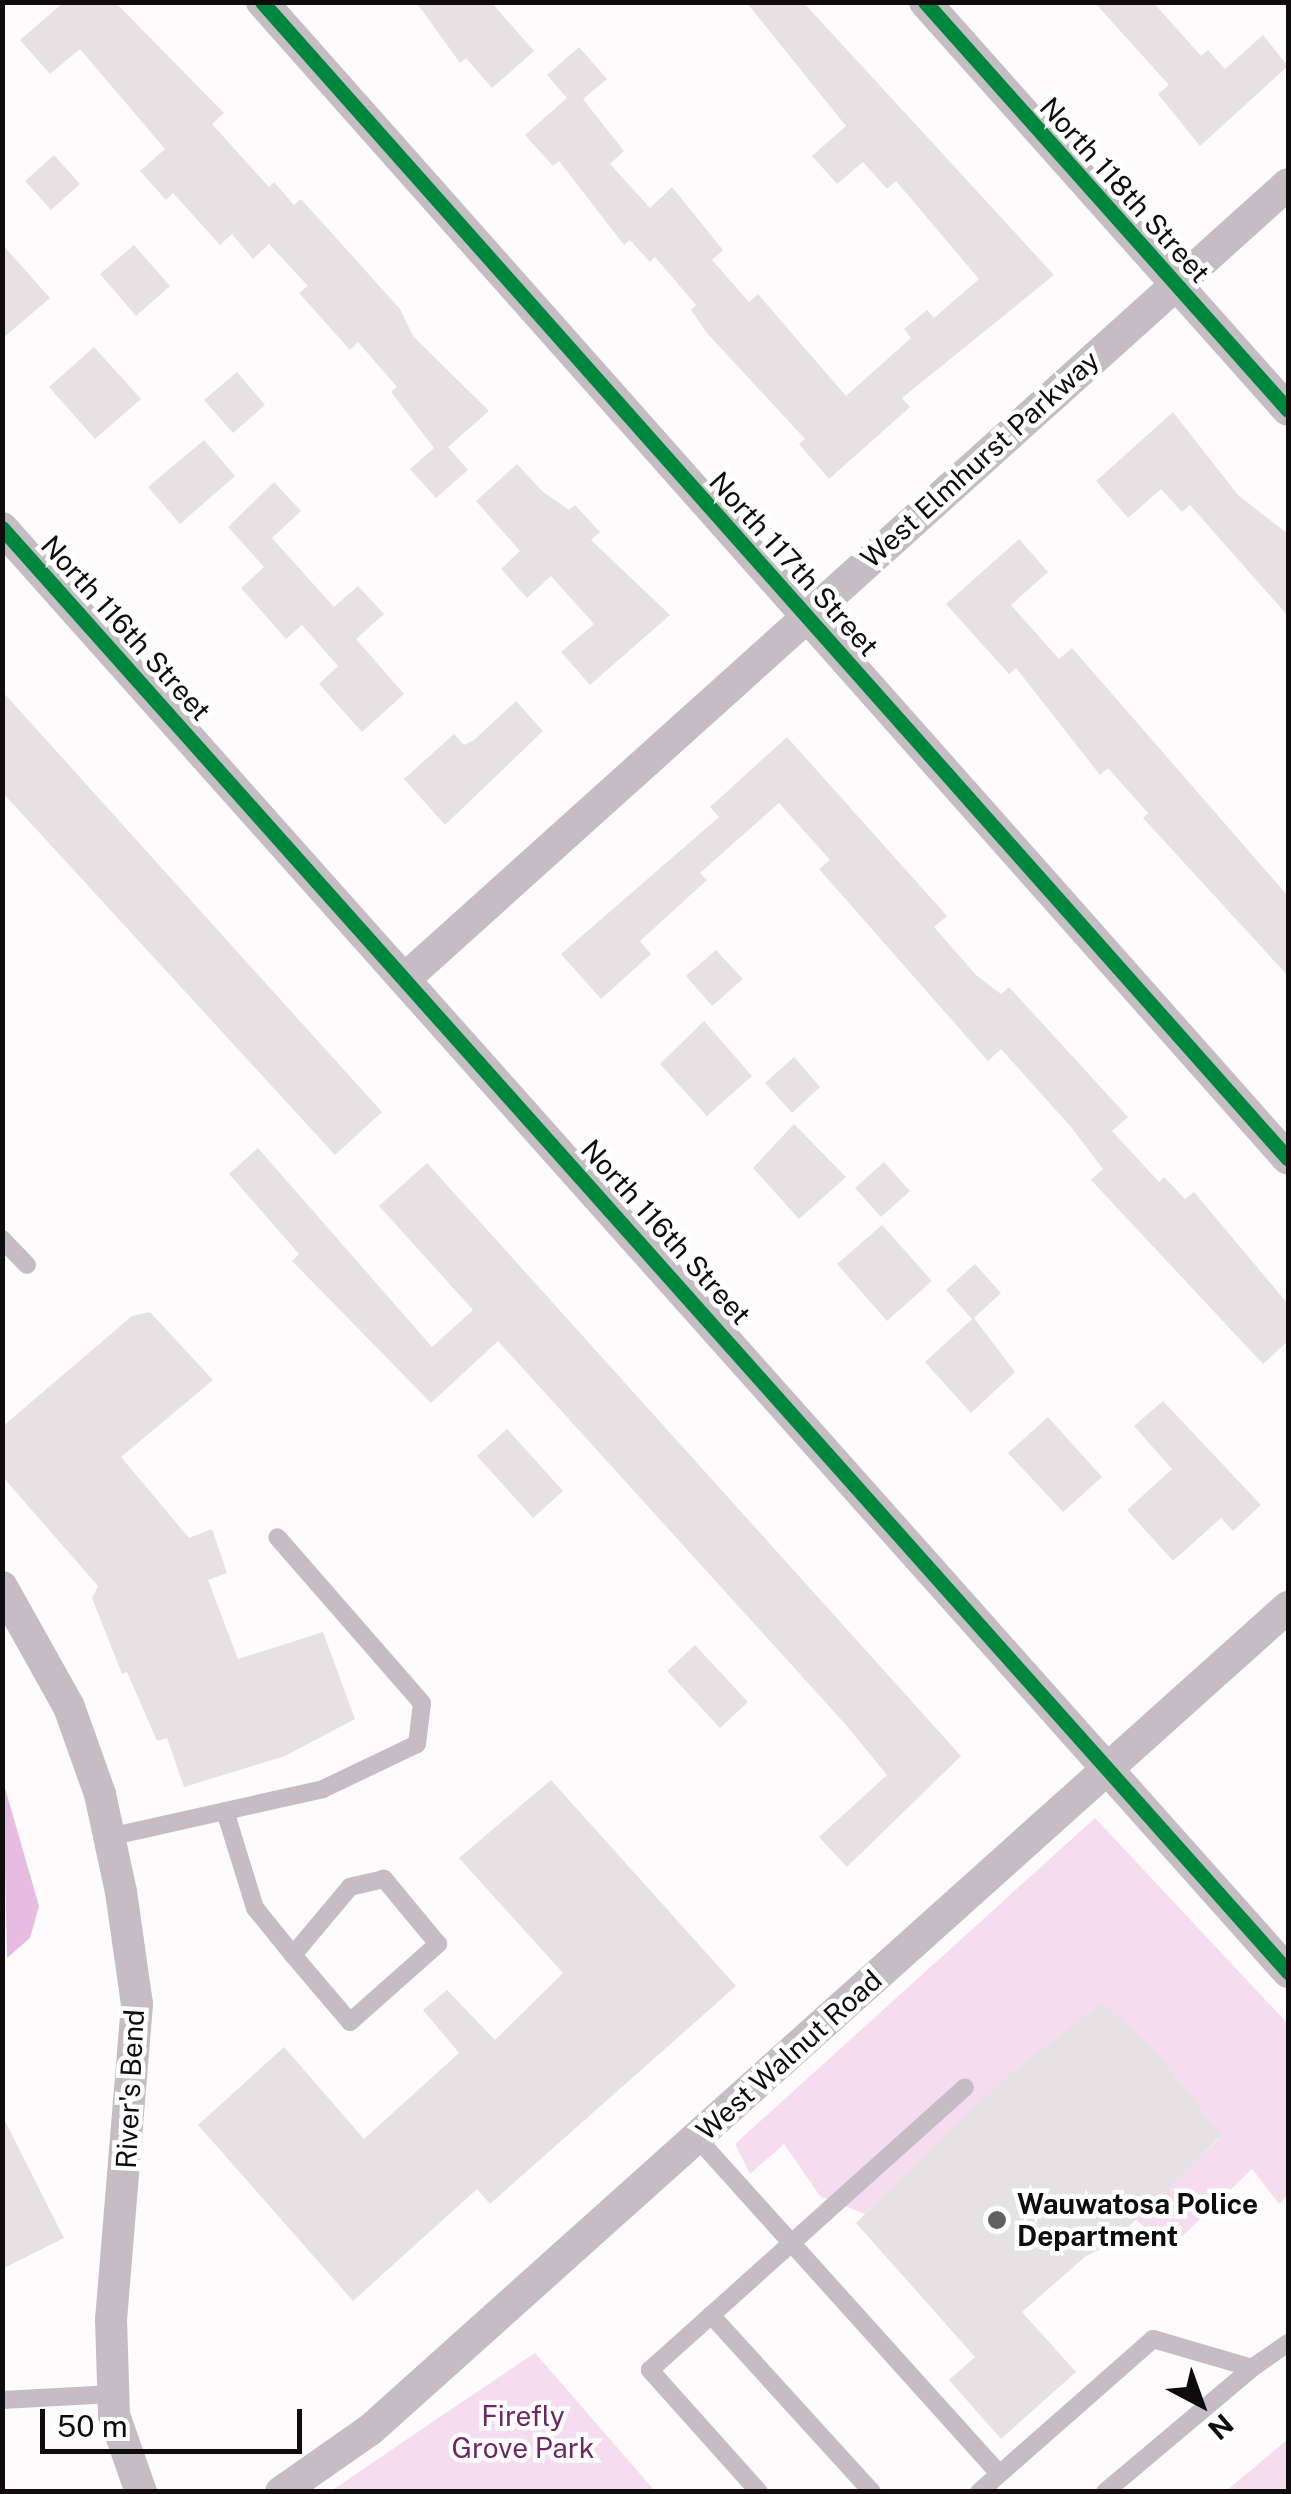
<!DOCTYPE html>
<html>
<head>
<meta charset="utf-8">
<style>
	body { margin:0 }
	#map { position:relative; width:1291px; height:2494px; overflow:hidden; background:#fefbfd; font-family:"Public Sans",sans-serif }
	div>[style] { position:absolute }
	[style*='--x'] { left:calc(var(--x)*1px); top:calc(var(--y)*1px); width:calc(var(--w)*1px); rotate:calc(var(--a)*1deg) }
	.green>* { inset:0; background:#f6dcf1 }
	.water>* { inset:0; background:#e8bce2 }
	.building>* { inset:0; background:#e5e2e4 }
	.service>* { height:18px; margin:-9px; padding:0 9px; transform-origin:9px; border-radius:9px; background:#c6bdc4 }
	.minor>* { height:32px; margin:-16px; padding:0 16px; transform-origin:16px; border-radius:16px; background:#c6bdc4 }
	.cycleway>* { height:15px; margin:-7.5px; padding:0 7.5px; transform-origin:7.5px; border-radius:7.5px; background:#00873e }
	.dots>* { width:28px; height:28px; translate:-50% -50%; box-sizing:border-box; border:5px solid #fff; border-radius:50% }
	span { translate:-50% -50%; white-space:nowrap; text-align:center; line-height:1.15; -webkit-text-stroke:9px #fff; paint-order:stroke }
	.street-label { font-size:28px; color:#0f0c0e }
	.poi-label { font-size:28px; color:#0f0c0e; font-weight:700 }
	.left { translate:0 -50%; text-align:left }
	.park-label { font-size:28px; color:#6e2667 }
	.frame { position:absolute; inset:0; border:5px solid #0f0c0e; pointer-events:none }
	.north { position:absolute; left:1151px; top:2354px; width:100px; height:100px; -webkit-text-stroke:8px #fff; paint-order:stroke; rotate:139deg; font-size:28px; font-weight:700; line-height:40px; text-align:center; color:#0f0c0e }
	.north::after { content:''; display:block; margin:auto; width:35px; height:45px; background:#0f0c0e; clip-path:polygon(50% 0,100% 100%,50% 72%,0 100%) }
	.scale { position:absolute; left:40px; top:2409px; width:262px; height:45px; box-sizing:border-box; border:5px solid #0f0c0e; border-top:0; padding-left:12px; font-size:30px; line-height:35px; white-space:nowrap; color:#0f0c0e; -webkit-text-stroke:8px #fff; paint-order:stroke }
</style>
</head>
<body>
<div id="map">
	<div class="green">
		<div style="clip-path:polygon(1095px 1818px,1288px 2024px,1288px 2195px,1279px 2204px,1252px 2169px,1169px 2249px,1134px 2218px,1219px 2139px,1157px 2054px,1025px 2063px,865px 2214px,820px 2196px,784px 2144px,750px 2174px,735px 2144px)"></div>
		<div style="clip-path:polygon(535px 2353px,655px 2491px,331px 2491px,450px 2410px)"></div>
		<div style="clip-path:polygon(1288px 2439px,1288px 2491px,1226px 2491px)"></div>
	</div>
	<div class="water">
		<div style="clip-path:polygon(3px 1781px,39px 1906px,30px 1938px,7px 1958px)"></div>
	</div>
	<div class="building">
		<div style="clip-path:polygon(64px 2px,115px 2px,224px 113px,212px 124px,269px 187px,274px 182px,294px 205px,301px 199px,400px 309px,413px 336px,489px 411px,448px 447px,468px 470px,436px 498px,410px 469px,434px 448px,391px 392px,397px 387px,358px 342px,350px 350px,299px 293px,308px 286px,269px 244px,253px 259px,232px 234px,220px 245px,173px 193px,166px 200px,140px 171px,165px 149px,80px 49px,50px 74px,20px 40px)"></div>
		<div style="clip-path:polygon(416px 2px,491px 2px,534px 51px,492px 88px,466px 58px,460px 63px)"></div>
		<div style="clip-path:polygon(746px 2px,803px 2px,1054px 275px,902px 398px,910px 407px,829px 479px,799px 444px,805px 439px,706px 332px,691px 310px,696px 305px,655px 257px,650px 262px,630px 240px,624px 245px,559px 161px,553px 166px,525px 135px,567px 98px,547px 75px,579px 47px,607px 79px,583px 99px,624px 151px,610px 164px,650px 208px,672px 187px,723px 250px,712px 260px,749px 302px,758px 294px,846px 396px,911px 338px,904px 329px,927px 310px,934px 318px,979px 279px,896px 181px,887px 189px,863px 162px,837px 184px,812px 156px,846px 126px)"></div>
		<div style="clip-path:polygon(1094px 2px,1153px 2px,1201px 56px,1208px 50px,1225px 69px,1263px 35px,1288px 66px,1200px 146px,1158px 94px,1169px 85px)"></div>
		<div style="clip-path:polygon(54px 155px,80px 184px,51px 210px,25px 181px)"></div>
		<div style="clip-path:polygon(2px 244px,50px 298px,2px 339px)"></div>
		<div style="clip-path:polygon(134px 245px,170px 286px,136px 316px,100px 274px)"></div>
		<div style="clip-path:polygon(94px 347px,141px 399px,95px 439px,49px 387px)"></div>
		<div style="clip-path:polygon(237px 372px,265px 405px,233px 433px,204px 400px)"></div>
		<div style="clip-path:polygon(1173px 412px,1238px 495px,1288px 534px,1288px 616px,1190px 505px,1182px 512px,1161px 489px,1128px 518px,1096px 481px)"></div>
		<div style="clip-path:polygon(204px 440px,235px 476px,180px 524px,148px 487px)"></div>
		<div style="clip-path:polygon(517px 464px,542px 491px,569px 510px,575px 505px,600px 532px,591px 540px,670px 615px,590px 685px,561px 652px,594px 624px,551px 576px,527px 598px,501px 569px,520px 551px,476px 501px)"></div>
		<div style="clip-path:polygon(274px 482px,301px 511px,272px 538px,334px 607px,358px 586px,384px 614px,356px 639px,404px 694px,362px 732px,319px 684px,338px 666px,302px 625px,286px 639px,241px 588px,264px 567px,228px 527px)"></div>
		<div style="clip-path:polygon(1019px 539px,1048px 572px,1011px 605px,1059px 659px,1072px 648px,1288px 896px,1288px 976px,1143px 818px,1148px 813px,1108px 768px,1100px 775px,1016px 668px,1009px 674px,946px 604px)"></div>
		<div style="clip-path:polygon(2px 691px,382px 1112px,335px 1155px,2px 792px)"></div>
		<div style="clip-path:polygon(516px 701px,543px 731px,445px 825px,404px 779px,454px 734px,464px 745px,474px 740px)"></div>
		<div style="clip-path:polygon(787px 737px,947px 916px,934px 927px,976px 975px,1001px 994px,1009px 987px,1128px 1117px,1112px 1131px,1159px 1182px,1164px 1177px,1185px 1199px,1194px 1192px,1288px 1304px,1288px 1341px,1263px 1364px,1091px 1180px,1103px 1169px,1071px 1127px,1001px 1049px,988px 1061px,819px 869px,830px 860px,779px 803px,700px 873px,707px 880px,640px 941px,651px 954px,601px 999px,561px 954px,719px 817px,710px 807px)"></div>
		<div style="clip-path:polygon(716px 950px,743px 979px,712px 1006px,686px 976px)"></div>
		<div style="clip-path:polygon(704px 1021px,752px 1076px,707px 1116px,660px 1064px)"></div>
		<div style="clip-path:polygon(794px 1057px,820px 1087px,792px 1113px,765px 1083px)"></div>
		<div style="clip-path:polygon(794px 1124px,846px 1177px,799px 1219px,753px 1168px)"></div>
		<div style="clip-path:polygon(258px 1148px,432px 1347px,473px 1310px,379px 1206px,427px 1163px,961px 1756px,847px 1867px,819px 1837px,887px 1775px,846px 1725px,498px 1341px,431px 1403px,292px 1261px,299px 1254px,229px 1174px)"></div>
		<div style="clip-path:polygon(884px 1162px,910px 1191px,881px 1217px,855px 1188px)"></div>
		<div style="clip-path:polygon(882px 1225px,932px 1281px,887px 1321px,837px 1264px)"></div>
		<div style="clip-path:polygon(975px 1264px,1001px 1293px,974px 1318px,1015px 1372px,971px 1413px,925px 1362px,972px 1319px,946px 1290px)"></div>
		<div style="clip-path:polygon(150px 1312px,213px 1380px,121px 1457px,189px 1538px,212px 1529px,227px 1573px,208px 1580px,238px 1659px,323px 1632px,355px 1719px,285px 1756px,184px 1787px,167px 1738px,157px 1741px,127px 1672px,122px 1674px,92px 1598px,98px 1586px,2px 1476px,2px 1427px,132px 1316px)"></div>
		<div style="clip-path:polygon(1163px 1401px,1261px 1505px,1233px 1531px,1221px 1518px,1173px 1561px,1127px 1510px,1172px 1469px,1134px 1426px)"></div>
		<div style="clip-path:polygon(1048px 1417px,1102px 1477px,1063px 1512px,1008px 1453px)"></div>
		<div style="clip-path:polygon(507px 1429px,563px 1491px,533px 1518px,477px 1456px)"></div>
		<div style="clip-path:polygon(695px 1645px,748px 1702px,720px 1728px,667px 1671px)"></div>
		<div style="clip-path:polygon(551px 1780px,736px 1986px,490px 2204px,477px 2189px,353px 2301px,198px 2125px,284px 2047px,364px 2139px,459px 2053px,423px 2010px,447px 1990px,495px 2040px,563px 1973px,459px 1858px)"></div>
		<div style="clip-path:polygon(1102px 2003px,1156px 2052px,1221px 2136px,1110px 2245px,1086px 2256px,1022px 2312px,1076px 2372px,1001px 2439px,949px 2380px,975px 2357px,856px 2223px,1007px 2077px)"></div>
		<div style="clip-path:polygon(2px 2115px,64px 2238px,2px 2269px)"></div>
	</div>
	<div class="service">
		<div style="--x:2;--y:1239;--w:36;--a:46"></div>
		<div style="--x:225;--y:1811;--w:102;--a:72.8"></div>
		<div style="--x:255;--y:1908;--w:60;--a:51"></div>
		<div style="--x:293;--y:1955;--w:88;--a:49.6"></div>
		<div style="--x:350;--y:2022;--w:118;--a:-41.6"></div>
		<div style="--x:438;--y:1944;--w:85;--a:-129.7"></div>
		<div style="--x:384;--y:1879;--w:35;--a:167"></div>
		<div style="--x:350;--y:1887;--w:89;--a:130"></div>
		<div style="--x:109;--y:1837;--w:219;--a:-12.6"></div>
		<div style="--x:323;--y:1789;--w:104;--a:-25.6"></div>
		<div style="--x:417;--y:1744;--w:41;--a:-83"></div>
		<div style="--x:422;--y:1703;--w:220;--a:-131.1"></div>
		<div style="--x:696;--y:2137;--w:453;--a:48"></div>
		<div style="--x:711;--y:2315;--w:239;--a:47.7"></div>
		<div style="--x:2;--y:2400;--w:111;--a:-3.1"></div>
		<div style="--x:759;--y:2492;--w:164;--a:-131.8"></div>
		<div style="--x:650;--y:2370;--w:423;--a:-41.9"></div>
		<div style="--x:979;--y:2492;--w:232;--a:-41.3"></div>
		<div style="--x:1153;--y:2339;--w:103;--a:16.3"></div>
		<div style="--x:1252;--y:2368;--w:44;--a:-34.8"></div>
		<div style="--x:1105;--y:2492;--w:192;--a:-40.1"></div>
	</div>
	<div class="minor">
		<div style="--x:262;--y:2;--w:1546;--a:48.43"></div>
		<div style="--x:925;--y:2;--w:546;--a:48.34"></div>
		<div style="--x:2;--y:528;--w:1934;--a:48.31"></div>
		<div style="--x:407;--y:977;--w:1185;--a:-41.99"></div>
		<div style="--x:2;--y:1587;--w:137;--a:60.8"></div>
		<div style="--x:69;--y:1707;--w:92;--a:70.4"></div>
		<div style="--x:100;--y:1794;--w:100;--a:77.9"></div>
		<div style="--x:121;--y:1892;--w:113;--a:81.9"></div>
		<div style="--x:137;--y:2004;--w:316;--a:94.7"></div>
		<div style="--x:111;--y:2319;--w:96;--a:88.2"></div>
		<div style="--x:114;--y:2415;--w:82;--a:70.7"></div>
		<div style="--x:281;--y:2492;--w:108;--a:-34.9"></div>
		<div style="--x:370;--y:2430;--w:1233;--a:-41.88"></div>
	</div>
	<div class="cycleway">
		<div style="--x:262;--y:2;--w:1546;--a:48.43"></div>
		<div style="--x:925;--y:2;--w:546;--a:48.34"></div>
		<div style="--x:2;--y:528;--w:1934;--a:48.31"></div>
	</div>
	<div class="dots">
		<div style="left:997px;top:2220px;background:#636062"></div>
	</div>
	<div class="street-label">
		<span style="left:1125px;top:190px;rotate:48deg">North 118th Street</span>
		<span style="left:980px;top:459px;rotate:-42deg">West Elmhurst Parkway</span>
		<span style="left:794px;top:564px;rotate:48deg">North 117th Street</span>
		<span style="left:126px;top:628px;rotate:48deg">North 116th Street</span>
		<span style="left:666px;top:1232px;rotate:48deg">North 116th Street</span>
		<span style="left:789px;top:2055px;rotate:-42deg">West Walnut Road</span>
		<span style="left:130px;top:2089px;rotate:-87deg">River's Bend</span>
	</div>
	<div class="poi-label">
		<span class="left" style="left:1017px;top:2220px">Wauwatosa Police<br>Department</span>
	</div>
	<div class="park-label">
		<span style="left:523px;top:2432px">Firefly<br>Grove Park</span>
	</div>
	<div class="frame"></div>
	<div class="north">N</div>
	<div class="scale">50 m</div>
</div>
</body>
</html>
